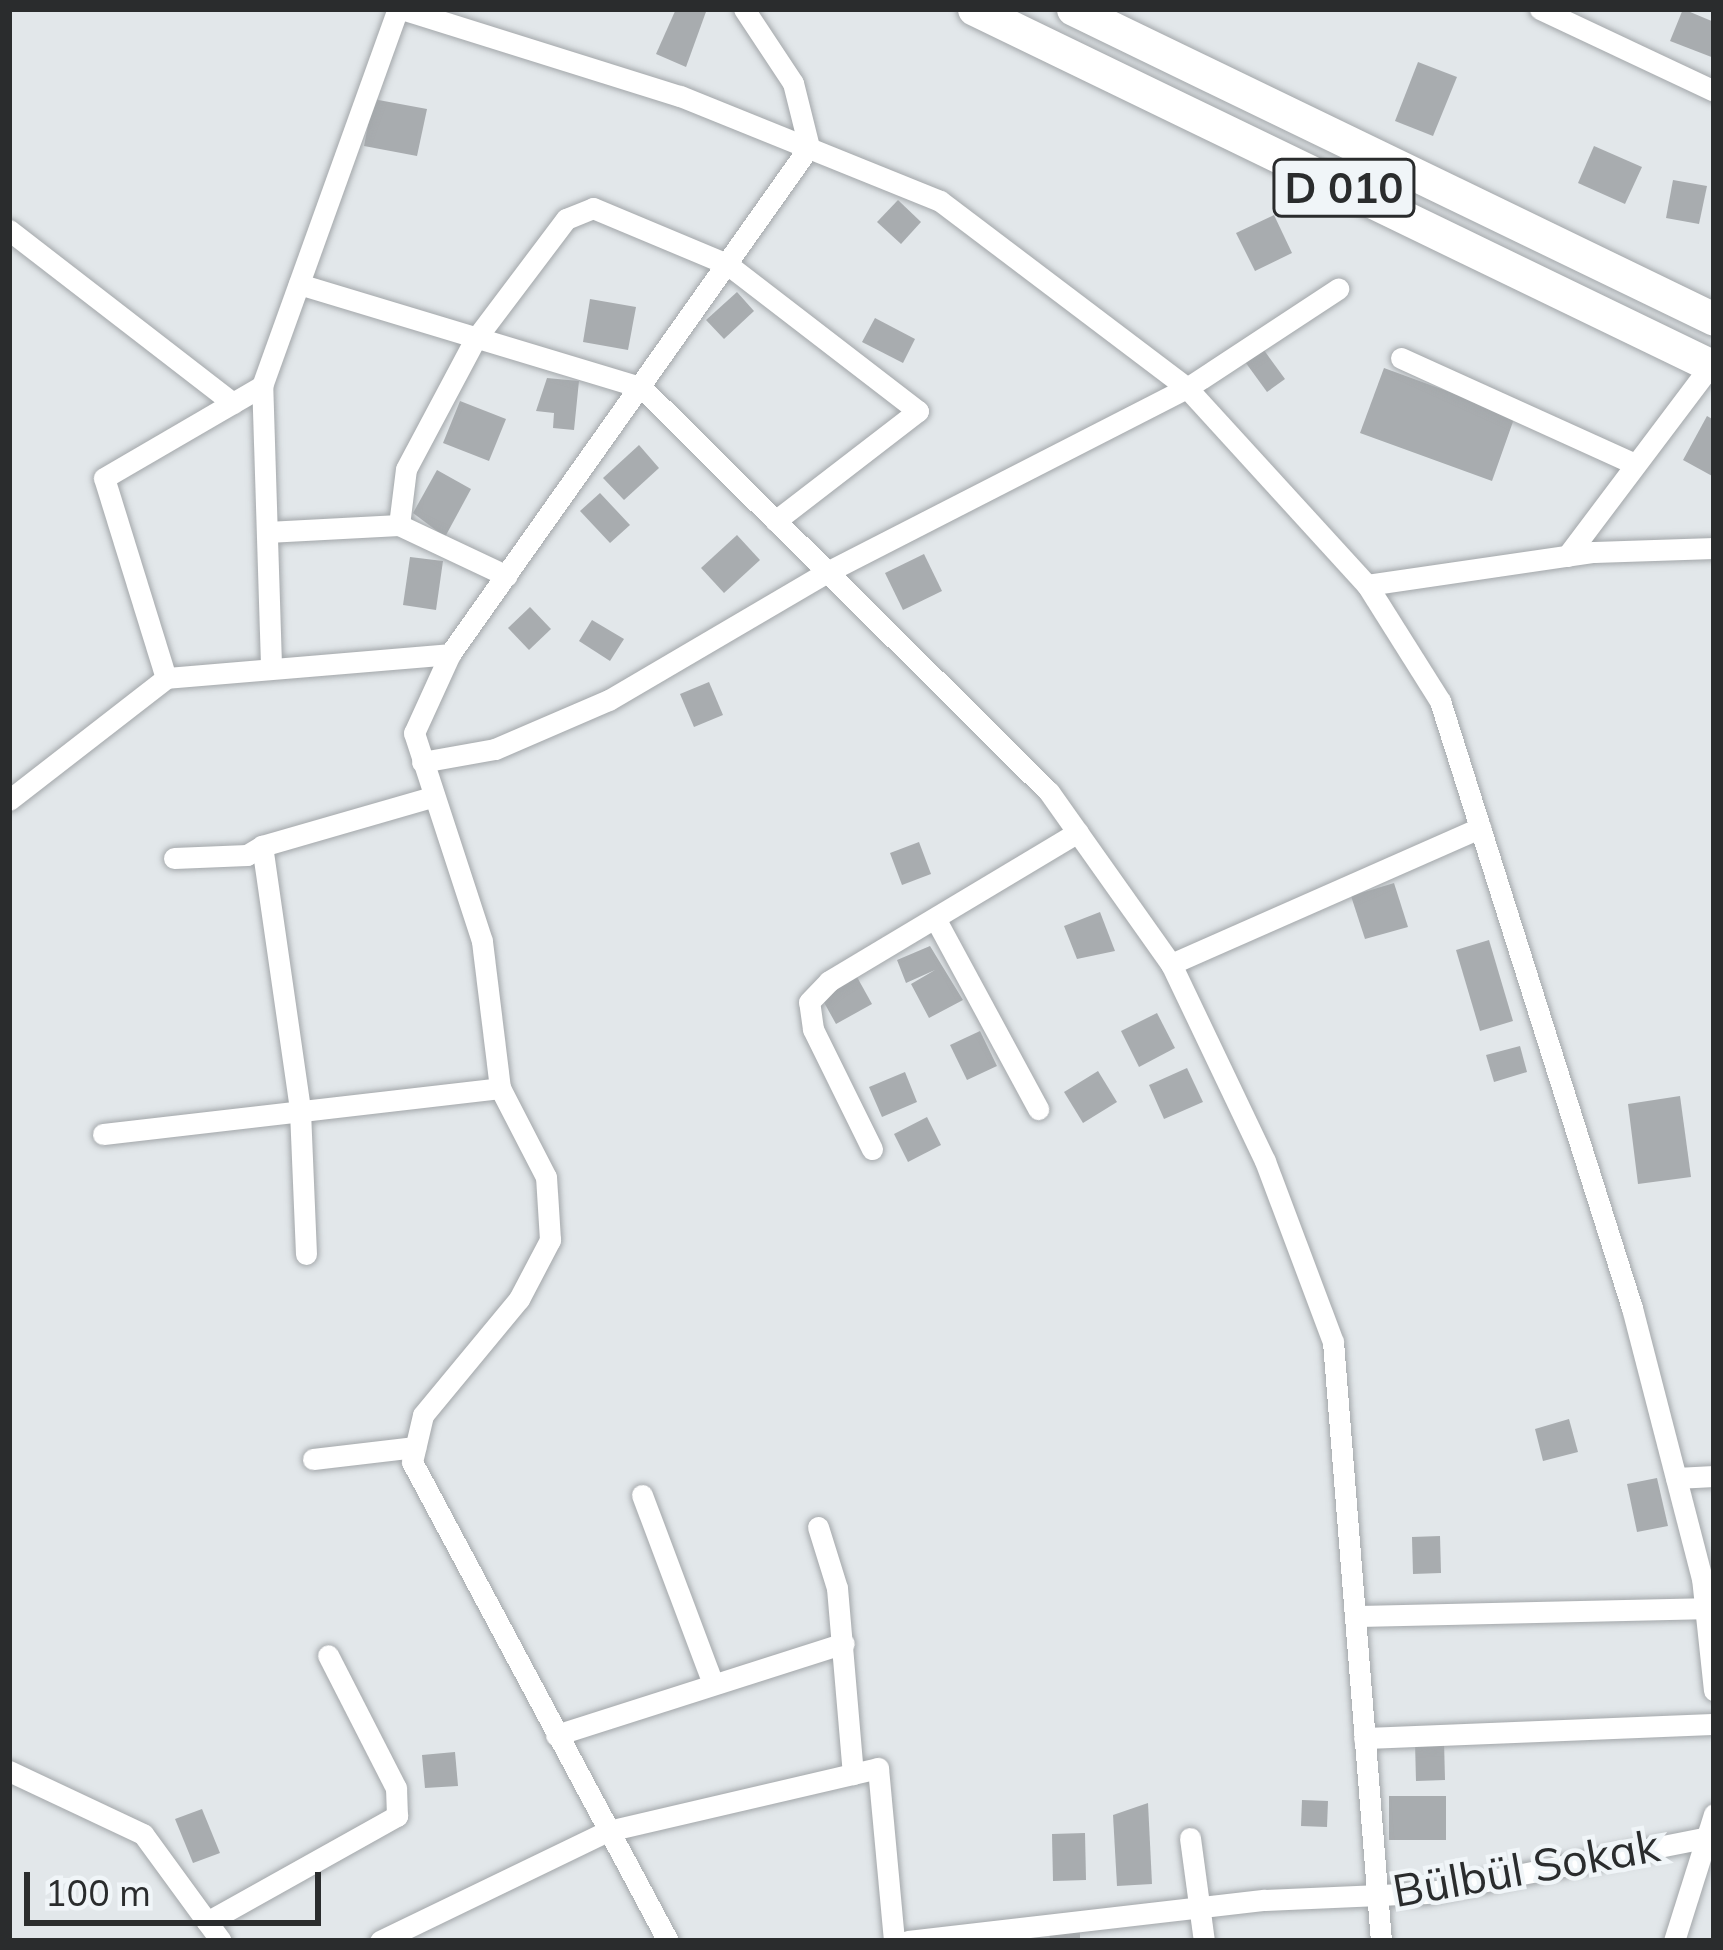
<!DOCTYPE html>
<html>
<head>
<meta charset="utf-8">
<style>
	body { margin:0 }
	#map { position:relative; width:1723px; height:1950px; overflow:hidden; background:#e2e7ea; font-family:Mulish,sans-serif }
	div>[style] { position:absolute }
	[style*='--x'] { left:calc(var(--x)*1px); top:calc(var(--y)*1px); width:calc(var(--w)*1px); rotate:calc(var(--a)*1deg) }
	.building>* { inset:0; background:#a8acaf }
	.roads { filter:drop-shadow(0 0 3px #a3a7aa) drop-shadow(0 0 3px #a3a7aa) }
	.minor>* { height:21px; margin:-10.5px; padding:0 10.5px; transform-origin:10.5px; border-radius:10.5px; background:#fff }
	.trunk>* { height:33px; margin:-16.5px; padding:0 16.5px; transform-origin:16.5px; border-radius:16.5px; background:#fff }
	span { translate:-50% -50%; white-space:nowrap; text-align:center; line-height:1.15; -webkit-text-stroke:9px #f0f5f8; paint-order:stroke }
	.shield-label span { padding:3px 9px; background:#f0f5f8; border:3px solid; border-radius:9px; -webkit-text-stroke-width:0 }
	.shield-label { font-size:42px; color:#2a2c2d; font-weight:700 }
	.street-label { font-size:45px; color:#2a2c2d }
	.frame { position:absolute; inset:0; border:12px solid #2a2c2d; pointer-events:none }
	.scale { position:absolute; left:24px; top:1872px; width:297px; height:54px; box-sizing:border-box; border:6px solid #2a2c2d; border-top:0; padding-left:15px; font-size:36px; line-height:42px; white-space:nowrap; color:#2a2c2d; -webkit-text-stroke:9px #f0f5f8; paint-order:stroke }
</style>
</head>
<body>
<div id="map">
	<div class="building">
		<div style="clip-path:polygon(676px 9px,707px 9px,686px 67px,656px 54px)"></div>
		<div style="clip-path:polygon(1683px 9px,1714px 22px,1714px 58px,1670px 41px)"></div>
		<div style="clip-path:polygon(1418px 62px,1457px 77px,1433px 136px,1395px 121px)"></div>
		<div style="clip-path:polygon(373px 99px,427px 109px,417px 156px,364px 146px)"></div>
		<div style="clip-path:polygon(1594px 146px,1642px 167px,1625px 204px,1578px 183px)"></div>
		<div style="clip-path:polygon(1673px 180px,1707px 186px,1699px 224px,1666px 218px)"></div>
		<div style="clip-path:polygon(898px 200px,921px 222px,901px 244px,877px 222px)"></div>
		<div style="clip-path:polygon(1274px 215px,1292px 253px,1255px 271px,1236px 233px)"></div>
		<div style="clip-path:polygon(737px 292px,754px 311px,724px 339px,706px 320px)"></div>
		<div style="clip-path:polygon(590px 299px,636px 307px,628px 350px,583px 342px)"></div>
		<div style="clip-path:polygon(875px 318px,915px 339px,903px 363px,862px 342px)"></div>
		<div style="clip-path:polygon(1261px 346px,1285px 379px,1267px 392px,1243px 359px)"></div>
		<div style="clip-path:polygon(1384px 368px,1515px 416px,1492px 481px,1360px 433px)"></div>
		<div style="clip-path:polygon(547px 378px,579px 381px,574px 430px,553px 428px,554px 413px,536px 411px)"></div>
		<div style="clip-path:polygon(460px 401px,506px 419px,489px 461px,443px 443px)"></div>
		<div style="clip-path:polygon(1707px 416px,1714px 420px,1714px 477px,1683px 460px)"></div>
		<div style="clip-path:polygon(639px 445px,659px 468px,624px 500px,603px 478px)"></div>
		<div style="clip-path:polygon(437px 470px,471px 489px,445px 537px,413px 513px)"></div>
		<div style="clip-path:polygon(600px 493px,630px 525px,610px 543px,580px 511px)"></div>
		<div style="clip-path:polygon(737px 535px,760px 560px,724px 593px,701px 568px)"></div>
		<div style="clip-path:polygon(924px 554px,942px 591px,903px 610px,885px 573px)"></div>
		<div style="clip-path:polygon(410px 557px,443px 561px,436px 610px,403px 605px)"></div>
		<div style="clip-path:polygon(530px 607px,551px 629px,529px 650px,508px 628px)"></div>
		<div style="clip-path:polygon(592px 620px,624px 639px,610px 661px,579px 641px)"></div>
		<div style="clip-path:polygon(709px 682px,723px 715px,694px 727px,680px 694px)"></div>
		<div style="clip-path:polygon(919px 842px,931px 874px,902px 885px,890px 853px)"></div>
		<div style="clip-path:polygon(1394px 883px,1408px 927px,1365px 939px,1351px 896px)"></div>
		<div style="clip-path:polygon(1100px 912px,1115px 951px,1077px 959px,1064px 926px)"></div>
		<div style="clip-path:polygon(1489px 940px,1513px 1021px,1480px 1031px,1456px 950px)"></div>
		<div style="clip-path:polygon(930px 946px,963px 1000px,929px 1018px,911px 984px,935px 970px,906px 983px,897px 960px)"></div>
		<div style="clip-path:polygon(857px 977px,872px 1004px,836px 1024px,821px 997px)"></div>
		<div style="clip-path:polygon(1157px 1013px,1175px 1048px,1139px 1067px,1121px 1031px)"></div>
		<div style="clip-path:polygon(980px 1031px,997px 1066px,967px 1080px,950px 1045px)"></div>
		<div style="clip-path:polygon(1520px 1046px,1527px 1072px,1494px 1082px,1486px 1055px)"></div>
		<div style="clip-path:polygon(1187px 1068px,1203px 1102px,1164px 1119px,1149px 1085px)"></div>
		<div style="clip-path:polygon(1098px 1071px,1117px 1102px,1083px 1123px,1064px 1092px)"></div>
		<div style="clip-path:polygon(905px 1072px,917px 1102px,882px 1117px,869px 1087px)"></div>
		<div style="clip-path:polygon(1680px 1096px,1691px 1177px,1638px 1184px,1628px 1104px)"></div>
		<div style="clip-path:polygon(927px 1117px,941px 1145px,908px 1162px,894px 1134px)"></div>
		<div style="clip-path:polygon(1569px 1419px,1578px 1452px,1543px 1461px,1535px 1429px)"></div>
		<div style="clip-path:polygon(1657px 1478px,1668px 1526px,1637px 1532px,1627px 1484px)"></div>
		<div style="clip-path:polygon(1440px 1536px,1441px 1573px,1413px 1574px,1412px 1537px)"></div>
		<div style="clip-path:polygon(1444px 1741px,1445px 1780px,1416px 1781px,1415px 1742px)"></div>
		<div style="clip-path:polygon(455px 1752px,458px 1786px,425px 1788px,422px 1755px)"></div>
		<div style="clip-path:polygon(1389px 1796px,1446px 1796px,1446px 1840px,1389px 1840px)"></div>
		<div style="clip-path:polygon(1302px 1800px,1328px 1801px,1327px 1827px,1301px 1826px)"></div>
		<div style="clip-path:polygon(1148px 1803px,1152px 1884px,1117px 1886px,1113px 1815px)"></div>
		<div style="clip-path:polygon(202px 1809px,220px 1853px,193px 1863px,175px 1819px)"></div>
		<div style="clip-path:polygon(1085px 1833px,1086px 1880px,1053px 1881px,1052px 1834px)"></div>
		<div style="clip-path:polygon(1080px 1929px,1080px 1941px,1050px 1941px,1049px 1931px)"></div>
	</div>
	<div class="roads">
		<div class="minor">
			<div style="--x:402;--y:9;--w:291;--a:17.4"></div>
			<div style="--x:680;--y:96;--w:280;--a:22"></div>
			<div style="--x:940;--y:201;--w:310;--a:37.1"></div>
			<div style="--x:1187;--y:388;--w:267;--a:47.6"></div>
			<div style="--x:1367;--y:585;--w:137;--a:57.8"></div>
			<div style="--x:1440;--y:701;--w:637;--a:72.45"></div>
			<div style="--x:1632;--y:1308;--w:279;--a:75.5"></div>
			<div style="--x:1702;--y:1578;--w:113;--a:83.9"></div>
			<div style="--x:1540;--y:9;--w:192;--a:25.2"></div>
			<div style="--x:9;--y:230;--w:283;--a:37.7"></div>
			<div style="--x:299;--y:284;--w:357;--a:16.8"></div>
			<div style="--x:641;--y:387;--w:575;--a:44.79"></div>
			<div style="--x:1049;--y:792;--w:211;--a:54.7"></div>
			<div style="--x:1171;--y:964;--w:218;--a:64.5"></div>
			<div style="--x:1265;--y:1161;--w:193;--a:69.4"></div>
			<div style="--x:1333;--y:1342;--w:601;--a:85.42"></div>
			<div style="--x:1401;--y:358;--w:254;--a:24.4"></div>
			<div style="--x:399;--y:525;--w:56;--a:-82.9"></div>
			<div style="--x:406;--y:469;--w:145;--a:-62"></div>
			<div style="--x:474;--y:341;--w:153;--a:-53"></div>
			<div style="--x:566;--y:219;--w:29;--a:-22"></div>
			<div style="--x:593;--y:208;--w:145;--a:22.7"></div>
			<div style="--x:727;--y:264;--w:241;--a:37.6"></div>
			<div style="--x:918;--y:411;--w:180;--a:142.4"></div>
			<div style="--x:267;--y:532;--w:132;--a:-3"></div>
			<div style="--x:399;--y:525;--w:119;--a:25.3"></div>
			<div style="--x:1567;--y:556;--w:238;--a:-53"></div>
			<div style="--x:1367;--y:585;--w:229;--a:-8.3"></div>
			<div style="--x:1594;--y:552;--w:120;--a:-1.9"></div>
			<div style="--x:271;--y:665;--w:279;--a:-91.8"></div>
			<div style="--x:262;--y:386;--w:401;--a:-70.2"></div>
			<div style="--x:166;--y:678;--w:209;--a:-107.2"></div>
			<div style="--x:104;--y:478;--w:183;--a:-30.2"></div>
			<div style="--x:422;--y:762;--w:74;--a:-10.1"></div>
			<div style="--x:495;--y:749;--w:124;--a:-23.3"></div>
			<div style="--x:609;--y:700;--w:253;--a:-30.4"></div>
			<div style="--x:827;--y:572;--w:404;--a:-27.1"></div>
			<div style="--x:1187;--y:388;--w:181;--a:-33.3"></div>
			<div style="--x:9;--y:800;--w:199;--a:-37.8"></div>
			<div style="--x:166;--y:678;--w:285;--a:-4.8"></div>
			<div style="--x:174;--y:858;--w:73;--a:-2.4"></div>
			<div style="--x:247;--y:855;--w:17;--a:-31"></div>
			<div style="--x:936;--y:920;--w:215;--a:61.6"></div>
			<div style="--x:1171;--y:964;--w:338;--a:-23.8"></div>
			<div style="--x:103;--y:1134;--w:400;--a:-6.6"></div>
			<div style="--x:872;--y:1149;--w:134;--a:-116.2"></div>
			<div style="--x:813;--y:1029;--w:27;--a:-98"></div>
			<div style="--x:809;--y:1002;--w:29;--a:-46"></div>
			<div style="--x:829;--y:981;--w:290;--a:-30.9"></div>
			<div style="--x:306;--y:1254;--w:145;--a:-92.4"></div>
			<div style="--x:300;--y:1109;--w:266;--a:-98.2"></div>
			<div style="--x:262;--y:846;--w:177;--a:-16.1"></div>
			<div style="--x:313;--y:1459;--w:103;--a:-6.7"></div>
			<div style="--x:1676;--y:1478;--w:38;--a:-3"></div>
			<div style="--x:642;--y:1495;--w:202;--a:69.4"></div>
			<div style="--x:818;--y:1527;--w:64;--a:72.7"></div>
			<div style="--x:837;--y:1588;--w:187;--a:85.1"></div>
			<div style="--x:1358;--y:1616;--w:356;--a:-1.3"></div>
			<div style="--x:556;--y:1735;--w:302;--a:-17.7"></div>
			<div style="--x:1364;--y:1738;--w:350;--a:-2.3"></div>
			<div style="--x:9;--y:1771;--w:148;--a:25.2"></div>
			<div style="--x:143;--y:1834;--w:132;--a:53.9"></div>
			<div style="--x:1190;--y:1838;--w:104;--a:82.3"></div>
			<div style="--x:207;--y:1922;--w:218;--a:-29.2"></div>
			<div style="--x:397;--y:1816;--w:28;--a:-92"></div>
			<div style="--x:396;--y:1788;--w:149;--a:-117.1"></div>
			<div style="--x:380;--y:1941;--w:253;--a:-25.8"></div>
			<div style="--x:608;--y:1831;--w:277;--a:-13.1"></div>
			<div style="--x:878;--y:1768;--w:174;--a:84.7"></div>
			<div style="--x:668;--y:1941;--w:543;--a:-118.12"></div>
			<div style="--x:412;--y:1462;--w:48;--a:-76.8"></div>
			<div style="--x:423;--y:1415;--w:151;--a:-50.4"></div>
			<div style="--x:519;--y:1299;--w:67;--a:-62.3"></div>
			<div style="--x:550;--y:1240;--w:63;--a:-93.6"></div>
			<div style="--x:546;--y:1177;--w:100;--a:-117.3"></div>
			<div style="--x:500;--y:1088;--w:148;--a:-97"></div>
			<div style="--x:482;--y:941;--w:219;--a:-108.1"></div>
			<div style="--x:414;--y:733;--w:87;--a:-65.5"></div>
			<div style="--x:450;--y:654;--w:621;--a:-54.7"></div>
			<div style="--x:809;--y:147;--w:66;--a:-104"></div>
			<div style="--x:793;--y:83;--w:89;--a:-123.5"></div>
			<div style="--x:908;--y:1941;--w:359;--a:-6.6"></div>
			<div style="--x:1265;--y:1900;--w:161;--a:-2.5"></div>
			<div style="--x:1426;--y:1893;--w:294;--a:-11.2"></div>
			<div style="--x:1674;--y:1941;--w:133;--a:-72.5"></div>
		</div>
		<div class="trunk">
			<div style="--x:974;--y:9;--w:822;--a:25.82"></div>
			<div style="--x:1073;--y:9;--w:712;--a:25.81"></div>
		</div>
	</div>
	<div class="shield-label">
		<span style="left:1344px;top:188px">D 010</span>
	</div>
	<div class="street-label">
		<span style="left:1526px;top:1868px;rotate:-10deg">Bülbül Sokak</span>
	</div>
	<div class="frame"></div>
	<div class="scale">100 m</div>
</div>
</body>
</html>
